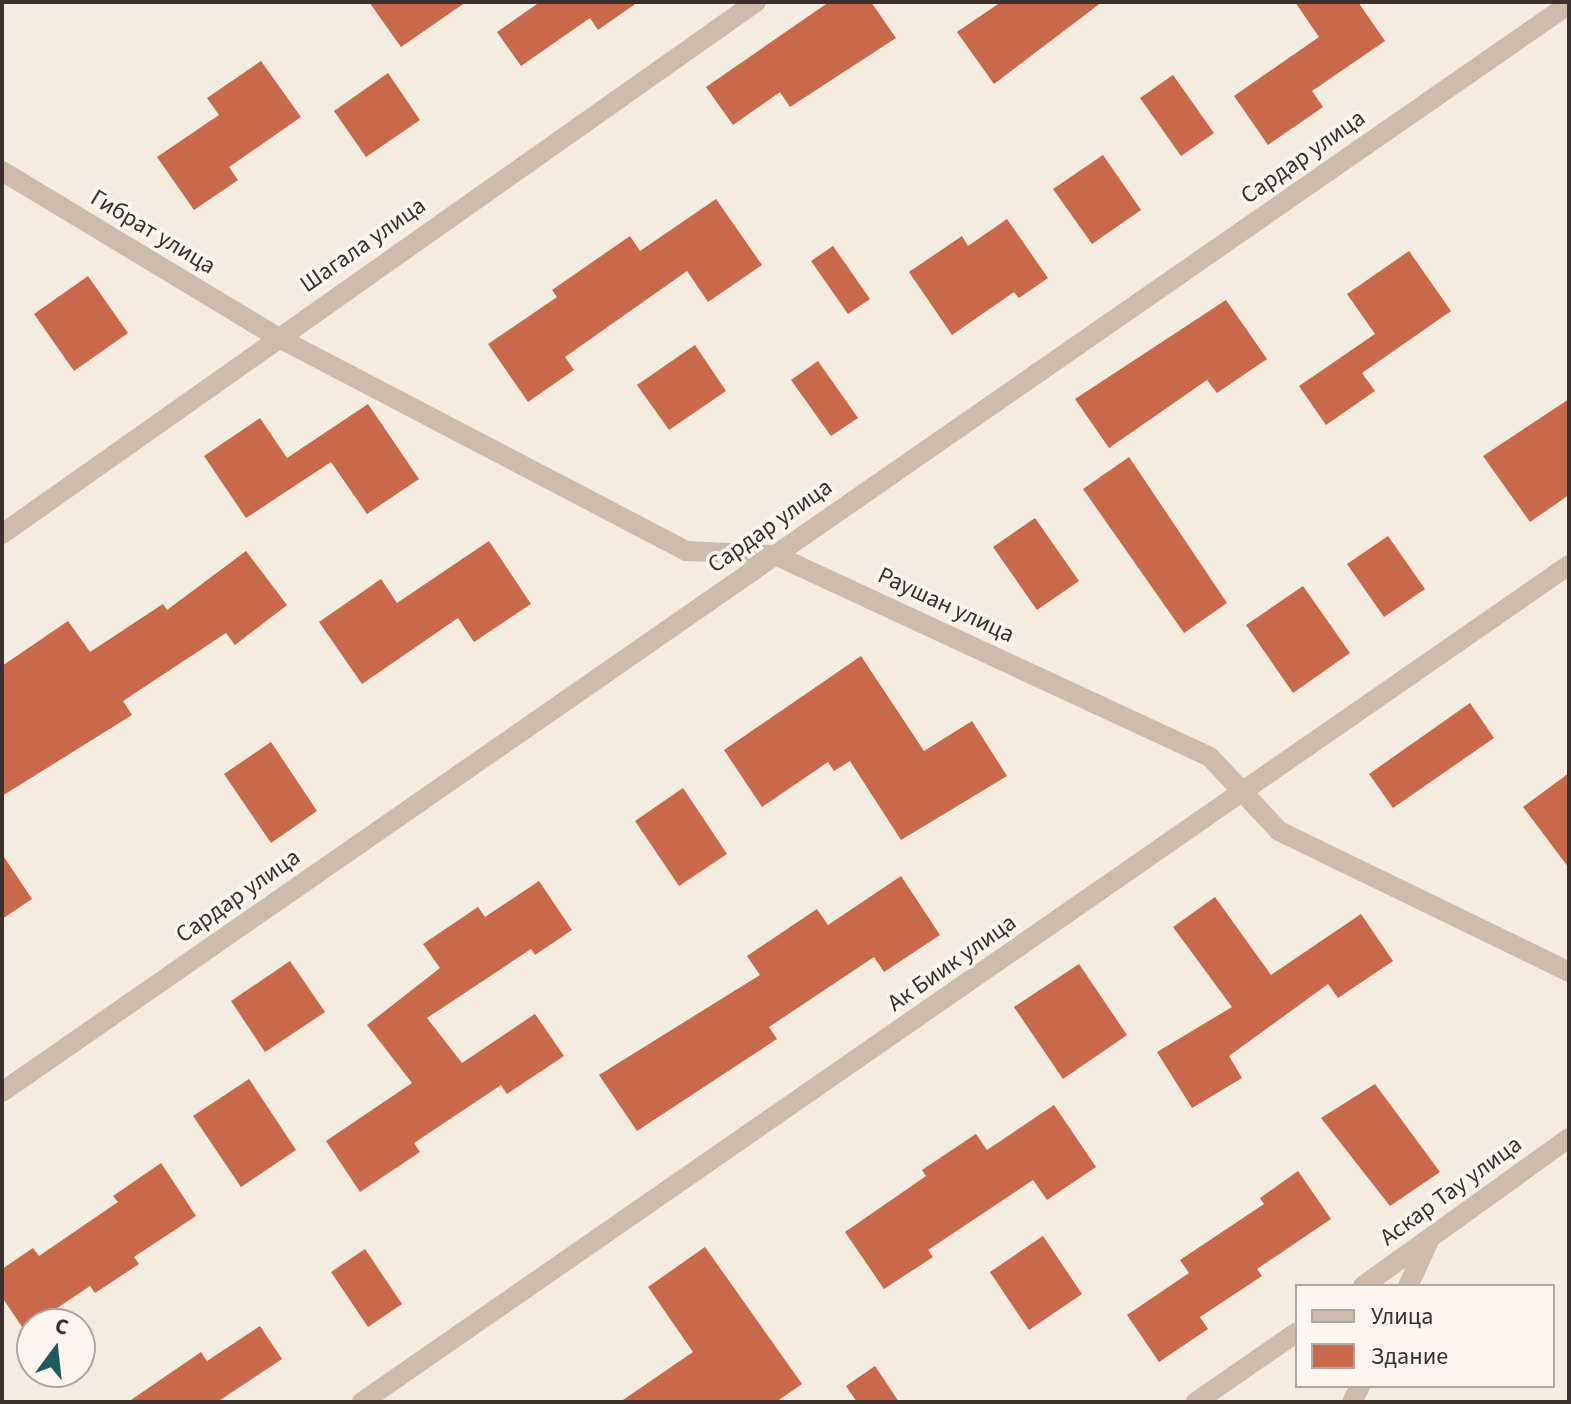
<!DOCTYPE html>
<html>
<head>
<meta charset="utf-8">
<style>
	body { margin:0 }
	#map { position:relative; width:1571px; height:1404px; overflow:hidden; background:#f4ebe1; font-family:"Source Sans 3",sans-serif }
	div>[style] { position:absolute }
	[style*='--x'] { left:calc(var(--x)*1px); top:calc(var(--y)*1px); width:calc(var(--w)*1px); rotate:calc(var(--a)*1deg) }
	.building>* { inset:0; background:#c8694b }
	.minor>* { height:20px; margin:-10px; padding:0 10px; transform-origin:10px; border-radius:10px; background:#cdbbac }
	span { translate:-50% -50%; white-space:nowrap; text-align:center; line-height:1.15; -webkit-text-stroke:7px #fbf5ee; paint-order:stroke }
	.street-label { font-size:24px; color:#3b302b }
	.frame { position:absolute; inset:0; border:4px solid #3b302b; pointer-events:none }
	.legend { position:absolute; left:1295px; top:1284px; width:260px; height:104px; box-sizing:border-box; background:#fbf5ee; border:2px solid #aea6a0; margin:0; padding:10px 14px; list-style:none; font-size:24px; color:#3b302b }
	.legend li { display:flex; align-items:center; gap:16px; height:40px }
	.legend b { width:40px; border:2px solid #aea6a0 }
	.north { position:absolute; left:16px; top:1308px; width:80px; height:80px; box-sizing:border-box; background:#fbf5ee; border:2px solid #aea6a0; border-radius:50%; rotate:15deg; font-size:22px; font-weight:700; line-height:32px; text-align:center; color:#3b302b }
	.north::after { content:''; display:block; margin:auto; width:28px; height:36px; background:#1f5a5e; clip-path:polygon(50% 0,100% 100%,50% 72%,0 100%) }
</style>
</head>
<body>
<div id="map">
	<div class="building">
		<div style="clip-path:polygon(369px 2px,466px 2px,401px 47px)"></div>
		<div style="clip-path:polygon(540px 2px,638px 2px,598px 30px,590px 18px,521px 66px,497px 32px)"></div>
		<div style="clip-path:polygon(829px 2px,871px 2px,896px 38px,790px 107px,780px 92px,733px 125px,706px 87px)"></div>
		<div style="clip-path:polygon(1001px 2px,1102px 2px,994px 84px,957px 32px)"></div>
		<div style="clip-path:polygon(1295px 2px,1358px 2px,1385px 41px,1312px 91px,1323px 107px,1268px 145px,1234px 96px,1319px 37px)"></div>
		<div style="clip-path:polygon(261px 61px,301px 117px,229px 167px,238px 180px,194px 210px,157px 157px,219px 115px,207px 98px)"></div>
		<div style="clip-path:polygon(388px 73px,420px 120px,366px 157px,334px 111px)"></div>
		<div style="clip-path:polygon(1173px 75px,1214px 133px,1181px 156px,1140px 98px)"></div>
		<div style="clip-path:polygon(1103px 155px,1141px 210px,1092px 244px,1053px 189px)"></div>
		<div style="clip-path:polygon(716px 199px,762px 265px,708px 302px,687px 271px,565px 357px,574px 370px,528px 402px,488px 344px,557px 297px,552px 290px,630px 236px,640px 251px)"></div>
		<div style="clip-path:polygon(1007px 219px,1048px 278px,1019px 298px,1014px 292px,952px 335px,909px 272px,962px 236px,968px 246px)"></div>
		<div style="clip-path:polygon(833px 246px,870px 299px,848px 314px,811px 261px)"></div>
		<div style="clip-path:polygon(1409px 251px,1451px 311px,1362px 373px,1375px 391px,1326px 425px,1299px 386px,1375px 334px,1347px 294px)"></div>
		<div style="clip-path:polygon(88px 276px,128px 333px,74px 371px,34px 314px)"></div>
		<div style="clip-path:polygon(1226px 300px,1267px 359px,1217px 393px,1207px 380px,1109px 448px,1075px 399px)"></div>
		<div style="clip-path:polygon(695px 345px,726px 391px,669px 430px,637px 385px)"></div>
		<div style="clip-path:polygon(818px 361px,858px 418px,831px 436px,791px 380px)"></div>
		<div style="clip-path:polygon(1569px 399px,1569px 495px,1530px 522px,1483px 456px)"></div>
		<div style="clip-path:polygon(368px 404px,419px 479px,367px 514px,331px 462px,246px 518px,204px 456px,260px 418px,287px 458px)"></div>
		<div style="clip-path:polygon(1129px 457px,1227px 603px,1184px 633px,1083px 489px)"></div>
		<div style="clip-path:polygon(1035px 518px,1079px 581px,1037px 610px,993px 547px)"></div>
		<div style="clip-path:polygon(1388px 536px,1425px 589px,1384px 617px,1347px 564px)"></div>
		<div style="clip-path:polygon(489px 541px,531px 604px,474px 642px,458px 618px,362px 684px,319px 622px,381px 579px,397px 603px)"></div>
		<div style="clip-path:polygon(246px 551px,287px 605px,235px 645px,226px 633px,123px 701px,132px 715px,2px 796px,2px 666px,68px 621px,90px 652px,163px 604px,167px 610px)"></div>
		<div style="clip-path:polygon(1303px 586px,1350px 653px,1293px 693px,1246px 625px)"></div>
		<div style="clip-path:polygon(861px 656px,924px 751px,972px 721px,1007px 776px,901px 840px,850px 761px,834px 771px,828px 762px,762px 807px,724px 750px)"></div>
		<div style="clip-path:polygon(1470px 703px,1494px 738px,1393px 808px,1369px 774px)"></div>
		<div style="clip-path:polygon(271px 742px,317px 811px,271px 843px,224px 774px)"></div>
		<div style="clip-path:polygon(1569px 773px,1569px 868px,1523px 807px)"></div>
		<div style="clip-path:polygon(683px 788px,727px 854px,679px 886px,635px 821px)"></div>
		<div style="clip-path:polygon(2px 854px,32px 899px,2px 919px)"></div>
		<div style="clip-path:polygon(901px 876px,940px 935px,884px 972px,874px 957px,769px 1027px,777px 1039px,637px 1131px,599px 1075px,760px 975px,747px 956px,817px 909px,828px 925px)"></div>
		<div style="clip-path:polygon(539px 881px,572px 930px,535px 955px,531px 949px,427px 1018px,462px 1063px,535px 1014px,564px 1056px,507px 1094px,501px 1085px,414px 1143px,420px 1152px,360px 1192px,326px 1141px,412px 1083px,367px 1025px,440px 968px,423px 944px,478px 907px,485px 917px)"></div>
		<div style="clip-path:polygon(1215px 897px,1271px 975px,1361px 914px,1393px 961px,1338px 998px,1328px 984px,1229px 1056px,1242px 1078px,1192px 1108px,1157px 1052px,1232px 1007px,1173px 927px)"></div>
		<div style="clip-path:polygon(290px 961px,325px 1012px,265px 1052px,231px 1001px)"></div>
		<div style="clip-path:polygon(1079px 964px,1127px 1035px,1063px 1079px,1014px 1007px)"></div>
		<div style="clip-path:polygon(249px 1079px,296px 1150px,241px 1187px,193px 1116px)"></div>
		<div style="clip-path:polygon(1375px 1084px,1440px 1172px,1390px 1206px,1321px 1118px)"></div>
		<div style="clip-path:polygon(1054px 1105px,1096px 1167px,1047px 1200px,1033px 1180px,928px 1250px,933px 1257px,884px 1289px,845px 1232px,926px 1176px,922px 1170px,976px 1134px,987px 1150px)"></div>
		<div style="clip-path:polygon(161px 1163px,196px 1216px,134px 1257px,139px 1264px,95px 1293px,90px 1286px,24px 1330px,2px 1297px,2px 1269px,33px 1248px,39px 1256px,118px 1202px,113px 1196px)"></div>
		<div style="clip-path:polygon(1298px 1171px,1331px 1219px,1257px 1269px,1262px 1276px,1200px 1317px,1208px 1329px,1159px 1362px,1127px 1315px,1189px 1273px,1180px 1260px,1264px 1204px,1260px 1198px)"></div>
		<div style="clip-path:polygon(1043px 1236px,1082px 1294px,1029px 1330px,990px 1272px)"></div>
		<div style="clip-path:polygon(705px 1247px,802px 1384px,776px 1402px,620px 1402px,693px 1352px,648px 1287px)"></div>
		<div style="clip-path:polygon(365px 1249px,402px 1304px,368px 1327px,331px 1272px)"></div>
		<div style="clip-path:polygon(260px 1326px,282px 1359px,217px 1402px,128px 1402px,201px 1352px,207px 1361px)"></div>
		<div style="clip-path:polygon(875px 1366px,899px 1402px,857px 1402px,846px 1386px)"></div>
	</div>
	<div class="minor">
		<div style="--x:2;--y:171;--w:321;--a:31.1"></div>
		<div style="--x:277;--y:337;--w:462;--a:27.6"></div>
		<div style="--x:687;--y:551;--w:88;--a:2.6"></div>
		<div style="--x:775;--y:555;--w:480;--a:24.9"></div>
		<div style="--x:1210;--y:757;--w:101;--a:47"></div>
		<div style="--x:1279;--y:831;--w:322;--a:25.9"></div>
		<div style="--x:2;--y:534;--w:923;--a:-35.21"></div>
		<div style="--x:2;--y:1092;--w:1908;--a:-34.77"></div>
		<div style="--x:1363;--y:1286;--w:254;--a:-35.7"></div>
		<div style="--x:1408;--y:1286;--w:47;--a:-65.1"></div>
		<div style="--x:362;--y:1402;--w:1469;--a:-34.74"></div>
		<div style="--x:1196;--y:1402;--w:123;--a:-34.7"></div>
		<div style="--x:1352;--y:1402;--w:18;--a:-63"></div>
	</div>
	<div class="street-label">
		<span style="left:1303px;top:157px;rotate:-35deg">Сардар улица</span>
		<span style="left:153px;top:232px;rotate:31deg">Гибрат улица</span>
		<span style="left:363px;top:245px;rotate:-35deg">Шагала улица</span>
		<span style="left:770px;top:526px;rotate:-35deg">Сардар улица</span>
		<span style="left:946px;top:605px;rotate:25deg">Раушан улица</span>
		<span style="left:238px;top:896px;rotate:-35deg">Сардар улица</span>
		<span style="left:952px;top:963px;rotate:-35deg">Ак Биик улица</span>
		<span style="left:1451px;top:1191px;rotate:-36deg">Аскар Тау улица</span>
	</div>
	<div class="frame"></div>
	<ul class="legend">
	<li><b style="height:10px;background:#cdbbac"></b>Улица</li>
	<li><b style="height:22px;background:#c8694b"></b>Здание</li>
	</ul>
	<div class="north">С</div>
</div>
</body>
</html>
